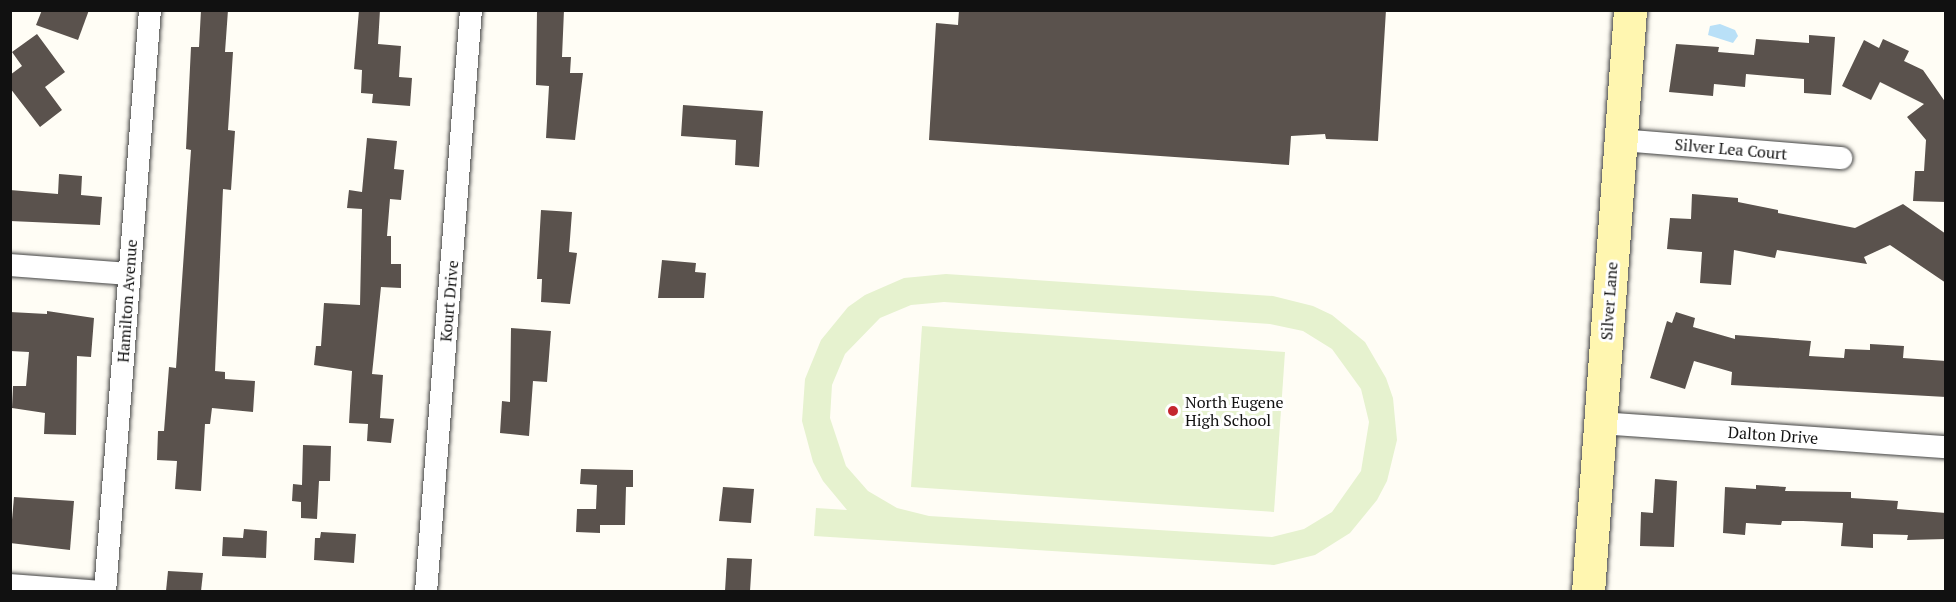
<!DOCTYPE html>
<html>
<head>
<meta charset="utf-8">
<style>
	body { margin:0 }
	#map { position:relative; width:1956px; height:602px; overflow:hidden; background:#fffdf5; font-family:"PT Serif",serif }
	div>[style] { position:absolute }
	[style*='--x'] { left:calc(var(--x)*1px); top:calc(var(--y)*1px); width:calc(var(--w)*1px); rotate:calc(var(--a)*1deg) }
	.pitch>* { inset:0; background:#e6f2cf }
	.water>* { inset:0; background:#b9e0f7 }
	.building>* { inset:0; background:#5a524d }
	.roads { filter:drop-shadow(0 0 2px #444) drop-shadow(0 0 2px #444) }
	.street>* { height:22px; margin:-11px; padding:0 11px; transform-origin:11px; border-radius:11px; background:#fff }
	.secondary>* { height:33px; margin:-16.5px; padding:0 16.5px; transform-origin:16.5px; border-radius:16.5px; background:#fff6b0 }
	.dots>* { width:16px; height:16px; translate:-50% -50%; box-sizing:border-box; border:3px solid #fff; border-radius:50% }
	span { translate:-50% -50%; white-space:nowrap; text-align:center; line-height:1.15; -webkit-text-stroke:6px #fff; paint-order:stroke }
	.street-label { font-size:16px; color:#111 }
	.poi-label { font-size:16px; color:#111 }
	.left { translate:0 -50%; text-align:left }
	.frame { position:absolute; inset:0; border:12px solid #111; pointer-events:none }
</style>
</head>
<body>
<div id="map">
	<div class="pitch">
		<div style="clip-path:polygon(evenodd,946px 274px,1273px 296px,1313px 306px,1332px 315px,1365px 342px,1386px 378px,1393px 398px,1397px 440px,1387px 481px,1377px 500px,1350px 533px,1315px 555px,1274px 565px,814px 536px,816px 508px,847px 510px,823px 481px,813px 462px,802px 421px,805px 379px,821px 340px,848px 307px,865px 295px,904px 278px,946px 274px,944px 302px,1270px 324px,1303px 331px,1332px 349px,1361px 389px,1369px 422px,1361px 471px,1332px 512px,1304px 529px,1272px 537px,929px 516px,897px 508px,868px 491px,846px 466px,830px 418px,832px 385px,845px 354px,880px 318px,911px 305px,944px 302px)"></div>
		<div style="clip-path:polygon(922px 326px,1285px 352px,1274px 512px,911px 487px)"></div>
	</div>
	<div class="water">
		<div style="clip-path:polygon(1720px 24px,1735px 30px,1738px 36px,1733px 43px,1708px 35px,1710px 26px)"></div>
	</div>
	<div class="building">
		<div style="clip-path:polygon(42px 10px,89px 10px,78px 40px,36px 25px)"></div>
		<div style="clip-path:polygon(201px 10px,228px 10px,225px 52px,233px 52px,228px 130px,235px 131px,231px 190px,223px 189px,215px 371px,225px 372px,225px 379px,255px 381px,253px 412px,212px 408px,210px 424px,205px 424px,201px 491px,175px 489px,177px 461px,157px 460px,158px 431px,164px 431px,169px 367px,176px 368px,191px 150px,186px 149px,191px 47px,199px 47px)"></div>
		<div style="clip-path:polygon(359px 10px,380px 10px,378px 44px,401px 46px,399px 77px,412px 78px,410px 106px,372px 103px,373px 94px,361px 93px,362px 70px,354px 69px)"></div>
		<div style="clip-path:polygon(537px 10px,564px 10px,562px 57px,571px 57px,570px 73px,583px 73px,575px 140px,546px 138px,549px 86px,536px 85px)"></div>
		<div style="clip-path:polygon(959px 10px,1386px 10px,1378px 141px,1326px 139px,1325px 134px,1291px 136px,1289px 165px,929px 140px,936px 23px,958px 25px)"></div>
		<div style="clip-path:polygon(37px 34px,65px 72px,45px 87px,62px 110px,40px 127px,10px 88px,10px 75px,22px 66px,12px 52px)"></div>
		<div style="clip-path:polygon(1809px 35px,1835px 37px,1831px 95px,1804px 93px,1804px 79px,1746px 74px,1745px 87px,1714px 84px,1713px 96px,1669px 92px,1676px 44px,1719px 47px,1718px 52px,1754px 55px,1756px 39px,1809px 43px)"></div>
		<div style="clip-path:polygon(1883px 39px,1909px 51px,1904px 61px,1923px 70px,1946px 103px,1946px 202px,1913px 201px,1915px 171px,1924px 171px,1926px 140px,1907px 117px,1924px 104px,1880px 82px,1871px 100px,1842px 86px,1864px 40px,1879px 48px)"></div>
		<div style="clip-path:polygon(683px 105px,763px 111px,759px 167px,735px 165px,736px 140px,681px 136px)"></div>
		<div style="clip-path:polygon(367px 138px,397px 141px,394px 169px,404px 170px,401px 200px,390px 199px,387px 236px,391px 236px,391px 264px,401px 264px,401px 288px,381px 287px,372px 374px,383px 375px,380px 418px,394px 419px,391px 443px,367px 441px,368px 424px,349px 423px,352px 371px,314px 365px,316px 346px,321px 346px,324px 303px,360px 305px,362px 209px,347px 208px,349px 190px,362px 192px)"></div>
		<div style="clip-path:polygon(59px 174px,82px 176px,81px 195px,102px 197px,100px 225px,10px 221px,10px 190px,58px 194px)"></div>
		<div style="clip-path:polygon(1692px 194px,1738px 198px,1738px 202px,1778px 210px,1778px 213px,1855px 228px,1903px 204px,1946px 234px,1946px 283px,1890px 245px,1864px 257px,1867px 264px,1777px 250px,1775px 258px,1734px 250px,1731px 285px,1700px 283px,1702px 252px,1667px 249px,1670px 218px,1691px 219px)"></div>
		<div style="clip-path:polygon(541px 210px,572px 212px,569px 252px,577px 253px,570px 304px,541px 302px,542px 279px,537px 279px)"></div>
		<div style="clip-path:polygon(662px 260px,696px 263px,695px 272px,706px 273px,704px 298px,658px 298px)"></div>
		<div style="clip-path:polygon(47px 311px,94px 318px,91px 357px,77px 356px,76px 435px,44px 434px,45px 413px,12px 408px,13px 386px,26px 386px,29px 352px,10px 351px,10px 312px,47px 314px)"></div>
		<div style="clip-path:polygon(1676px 312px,1695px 318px,1693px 327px,1735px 339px,1735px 335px,1811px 341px,1809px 356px,1844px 358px,1845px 349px,1870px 350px,1870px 344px,1904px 346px,1903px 358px,1946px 361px,1946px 397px,1731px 385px,1732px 372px,1694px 361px,1685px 389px,1650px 378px,1667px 321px,1672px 323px)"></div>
		<div style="clip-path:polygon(511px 328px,551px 331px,547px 382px,533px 381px,529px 436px,500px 433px,502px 401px,510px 402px)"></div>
		<div style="clip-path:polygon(303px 445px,331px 446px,330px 481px,319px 481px,317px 519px,301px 518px,301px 502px,292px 501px,293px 484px,302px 485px)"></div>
		<div style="clip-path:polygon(581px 469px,633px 470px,633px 487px,626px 487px,625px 525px,600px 525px,600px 533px,576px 532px,577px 509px,596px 509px,597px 485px,580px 484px)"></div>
		<div style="clip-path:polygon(1655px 479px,1677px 481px,1674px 547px,1640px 546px,1641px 512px,1653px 513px)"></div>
		<div style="clip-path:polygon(1756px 485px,1786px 487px,1785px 491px,1851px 492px,1851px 498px,1898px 501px,1897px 509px,1946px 513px,1946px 539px,1907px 540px,1908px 535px,1873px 534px,1873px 548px,1841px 546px,1843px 523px,1803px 521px,1782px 521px,1781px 525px,1746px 523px,1745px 535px,1723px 533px,1725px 487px,1756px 489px)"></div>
		<div style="clip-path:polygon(723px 487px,754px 489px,751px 523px,719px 521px)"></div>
		<div style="clip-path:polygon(14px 497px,74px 501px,70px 550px,10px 543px)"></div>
		<div style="clip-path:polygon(244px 529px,267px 531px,266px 558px,222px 556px,223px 537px,243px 538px)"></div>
		<div style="clip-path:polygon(321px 532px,356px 534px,354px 563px,314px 560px,315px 538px,320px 538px)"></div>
		<div style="clip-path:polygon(727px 558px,752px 559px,750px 591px,725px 591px)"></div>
		<div style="clip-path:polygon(168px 571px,203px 573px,201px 591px,166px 591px)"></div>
	</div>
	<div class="roads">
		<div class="street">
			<div style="--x:1621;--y:140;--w:221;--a:4.7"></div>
			<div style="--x:10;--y:265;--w:119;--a:4.3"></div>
			<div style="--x:1600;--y:423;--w:347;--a:4"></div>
			<div style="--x:10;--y:585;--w:91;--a:4.4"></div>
			<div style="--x:105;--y:592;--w:584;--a:-85.58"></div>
			<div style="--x:426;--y:592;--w:584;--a:-85.58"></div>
		</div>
		<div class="secondary">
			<div style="--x:1588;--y:592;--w:584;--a:-85.87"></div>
		</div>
	</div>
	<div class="dots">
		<div style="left:1173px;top:411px;background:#c4262e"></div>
	</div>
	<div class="street-label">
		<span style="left:1731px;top:149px;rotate:5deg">Silver Lea Court</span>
		<span style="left:127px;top:301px;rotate:-86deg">Hamilton Avenue</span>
		<span style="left:449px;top:301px;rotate:-85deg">Kourt Drive</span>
		<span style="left:1609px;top:301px;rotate:-86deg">Silver Lane</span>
		<span style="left:1773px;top:435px;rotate:4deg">Dalton Drive</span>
	</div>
	<div class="poi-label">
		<span class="left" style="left:1185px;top:411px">North Eugene<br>High School</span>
	</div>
	<div class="frame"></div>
</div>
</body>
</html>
